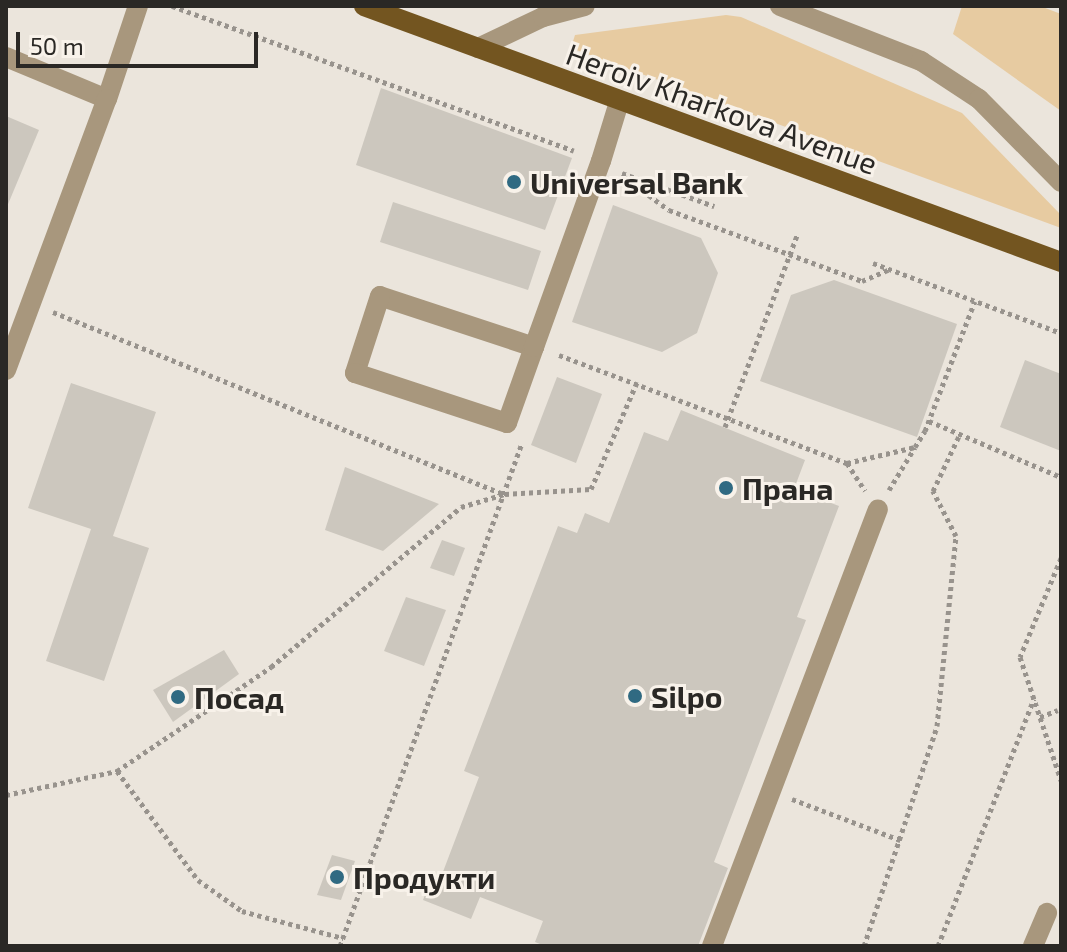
<!DOCTYPE html>
<html>
<head>
<meta charset="utf-8">
<style>
	body { margin:0 }
	#map { position:relative; width:1067px; height:952px; overflow:hidden; background:#ebe5dc; font-family:"Exo 2",sans-serif }
	div>[style] { position:absolute }
	[style*='--x'] { left:calc(var(--x)*1px); top:calc(var(--y)*1px); width:calc(var(--w)*1px); rotate:calc(var(--a)*1deg) }
	.green>* { inset:0; background:#e7cba1 }
	.building>* { inset:0; background:#ccc7be }
	.path>* { height:5px; margin-top:-2.5px; transform-origin:0; background:repeating-linear-gradient(90deg,#98938d 0 4px,transparent 0 8px) }
	.minor>* { height:20px; margin:-10px; padding:0 10px; transform-origin:10px; border-radius:10px; background:#a8977d }
	.major>* { height:20px; margin:-10px; padding:0 10px; transform-origin:10px; border-radius:10px; background:#735520 }
	.dots>* { width:22px; height:22px; translate:-50% -50%; box-sizing:border-box; border:4px solid #f8f2ea; border-radius:50% }
	span { translate:-50% -50%; white-space:nowrap; text-align:center; line-height:1.15; -webkit-text-stroke:6px #f8f2ea; paint-order:stroke }
	.street-label { font-size:30px; color:#2a2825 }
	.poi-label { font-size:30px; color:#2a2825; font-weight:700 }
	.left { translate:0 -50%; text-align:left }
	.frame { position:absolute; inset:0; border:8px solid #2a2825; pointer-events:none }
	.scale { position:absolute; left:16px; top:32px; width:242px; height:36px; box-sizing:border-box; border:4px solid #2a2825; border-top:0; padding-left:10px; font-size:24px; line-height:28px; white-space:nowrap; color:#2a2825; -webkit-text-stroke:6px #f8f2ea; paint-order:stroke }
</style>
</head>
<body>
<div id="map">
	<div class="green">
		<div style="clip-path:polygon(962px 6px,1040px 6px,1061px 14px,1061px 111px,953px 34px)"></div>
		<div style="clip-path:polygon(726px 15px,741px 17px,962px 113px,1061px 215px,1061px 228px,571px 48px,575px 35px)"></div>
	</div>
	<div class="building">
		<div style="clip-path:polygon(381px 88px,572px 158px,545px 230px,356px 165px)"></div>
		<div style="clip-path:polygon(6px 116px,39px 130px,6px 209px)"></div>
		<div style="clip-path:polygon(393px 202px,541px 251px,528px 290px,380px 242px)"></div>
		<div style="clip-path:polygon(613px 205px,701px 238px,718px 273px,697px 333px,662px 352px,572px 322px)"></div>
		<div style="clip-path:polygon(834px 280px,957px 324px,917px 437px,760px 381px,791px 295px)"></div>
		<div style="clip-path:polygon(1025px 360px,1061px 374px,1061px 451px,1000px 427px)"></div>
		<div style="clip-path:polygon(557px 377px,602px 394px,576px 463px,531px 445px)"></div>
		<div style="clip-path:polygon(71px 383px,156px 412px,113px 536px,149px 548px,104px 681px,46px 661px,91px 529px,28px 508px)"></div>
		<div style="clip-path:polygon(681px 410px,805px 460px,794px 489px,839px 506px,797px 617px,806px 620px,714px 862px,728px 868px,698px 946px,545px 946px,535px 942px,543px 921px,480px 897px,471px 919px,423px 900px,433px 874px,441px 877px,479px 777px,464px 771px,558px 526px,577px 533px,585px 513px,609px 523px,644px 432px,668px 441px)"></div>
		<div style="clip-path:polygon(345px 467px,439px 504px,383px 551px,325px 530px)"></div>
		<div style="clip-path:polygon(442px 540px,465px 548px,454px 576px,430px 568px)"></div>
		<div style="clip-path:polygon(406px 597px,446px 610px,424px 666px,384px 651px)"></div>
		<div style="clip-path:polygon(224px 650px,239px 674px,173px 722px,153px 690px)"></div>
		<div style="clip-path:polygon(332px 855px,355px 861px,341px 900px,317px 895px)"></div>
	</div>
	<div class="path">
		<div style="--x:172;--y:6;--w:427;--a:19.8"></div>
		<div style="--x:622;--y:173;--w:98;--a:19.7"></div>
		<div style="--x:623;--y:176;--w:57;--a:36.5"></div>
		<div style="--x:669;--y:210;--w:206;--a:20.2"></div>
		<div style="--x:862;--y:281;--w:30;--a:-23"></div>
		<div style="--x:873;--y:263;--w:201;--a:20.4"></div>
		<div style="--x:53;--y:312;--w:486;--a:22"></div>
		<div style="--x:559;--y:355;--w:308;--a:20.6"></div>
		<div style="--x:847;--y:463;--w:33;--a:57"></div>
		<div style="--x:929;--y:421;--w:143;--a:23"></div>
		<div style="--x:725;--y:427;--w:205;--a:-69.4"></div>
		<div style="--x:847;--y:463;--w:70;--a:-13.2"></div>
		<div style="--x:915;--y:447;--w:19;--a:-58"></div>
		<div style="--x:925;--y:431;--w:139;--a:-69"></div>
		<div style="--x:889;--y:490;--w:50;--a:-58.8"></div>
		<div style="--x:1061;--y:558;--w:107;--a:112.5"></div>
		<div style="--x:1020;--y:657;--w:130;--a:71.6"></div>
		<div style="--x:1040;--y:717;--w:19;--a:-21"></div>
		<div style="--x:117;--y:771;--w:136;--a:53.4"></div>
		<div style="--x:198;--y:880;--w:54;--a:35.2"></div>
		<div style="--x:242;--y:911;--w:105;--a:15"></div>
		<div style="--x:6;--y:795;--w:114;--a:-12.2"></div>
		<div style="--x:117;--y:771;--w:186;--a:-34"></div>
		<div style="--x:271;--y:667;--w:248;--a:-40.1"></div>
		<div style="--x:461;--y:507;--w:46;--a:-16.5"></div>
		<div style="--x:505;--y:494;--w:86;--a:-3.3"></div>
		<div style="--x:591;--y:489;--w:116;--a:-66.7"></div>
		<div style="--x:792;--y:799;--w:116;--a:20.8"></div>
		<div style="--x:340;--y:946;--w:535;--a:-70.11"></div>
		<div style="--x:864;--y:946;--w:232;--a:-71.6"></div>
		<div style="--x:937;--y:726;--w:191;--a:-84.3"></div>
		<div style="--x:956;--y:536;--w:51;--a:-117.1"></div>
		<div style="--x:933;--y:491;--w:63;--a:-64.7"></div>
		<div style="--x:938;--y:946;--w:265;--a:-68.8"></div>
	</div>
	<div class="minor">
		<div style="--x:780;--y:6;--w:151;--a:21.3"></div>
		<div style="--x:921;--y:61;--w:69;--a:33.2"></div>
		<div style="--x:979;--y:99;--w:117;--a:45.3"></div>
		<div style="--x:478;--y:48;--w:72;--a:-25.5"></div>
		<div style="--x:543;--y:17;--w:43;--a:-14.7"></div>
		<div style="--x:6;--y:57;--w:109;--a:22.6"></div>
		<div style="--x:107;--y:99;--w:98;--a:-71.6"></div>
		<div style="--x:534;--y:347;--w:162;--a:-161.7"></div>
		<div style="--x:380;--y:296;--w:81;--a:108"></div>
		<div style="--x:355;--y:373;--w:160;--a:18.2"></div>
		<div style="--x:507;--y:423;--w:81;--a:-70.4"></div>
		<div style="--x:534;--y:347;--w:198;--a:-70.2"></div>
		<div style="--x:601;--y:161;--w:62;--a:-73"></div>
		<div style="--x:6;--y:370;--w:289;--a:-69.6"></div>
		<div style="--x:712;--y:946;--w:467;--a:-69.2"></div>
		<div style="--x:1033;--y:946;--w:36;--a:-67"></div>
	</div>
	<div class="major">
		<div style="--x:364;--y:6;--w:743;--a:20.17"></div>
	</div>
	<div class="dots">
		<div style="left:514px;top:182px;background:#306a82"></div>
		<div style="left:726px;top:488px;background:#306a82"></div>
		<div style="left:635px;top:696px;background:#306a82"></div>
		<div style="left:178px;top:697px;background:#306a82"></div>
		<div style="left:337px;top:877px;background:#306a82"></div>
	</div>
	<div class="street-label">
		<span style="left:722px;top:108px;rotate:20deg">Heroiv Kharkova Avenue</span>
	</div>
	<div class="poi-label">
		<span class="left" style="left:530px;top:182px">Universal Bank</span>
		<span class="left" style="left:742px;top:488px">Прана</span>
		<span class="left" style="left:651px;top:696px">Silpo</span>
		<span class="left" style="left:194px;top:697px">Посад</span>
		<span class="left" style="left:353px;top:877px">Продукти</span>
	</div>
	<div class="frame"></div>
	<div class="scale">50 m</div>
</div>
</body>
</html>
